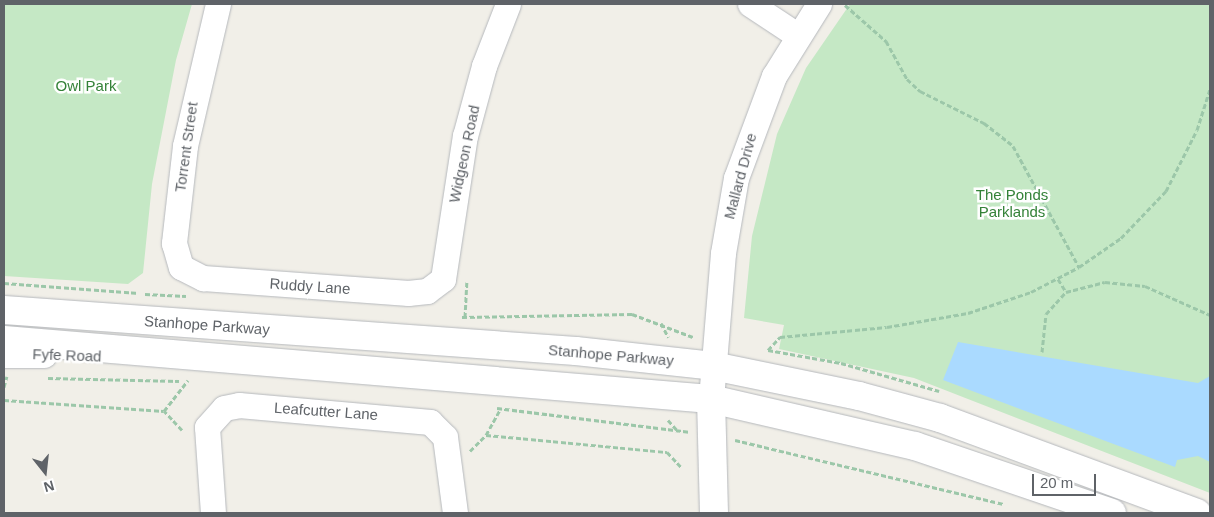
<!DOCTYPE html>
<html>
<head>
<meta charset="utf-8">
<style>
	body { margin:0 }
	#map { position:relative; width:1214px; height:517px; overflow:hidden; background:#f1efe8; font-family:Helvetica,sans-serif }
	div>[style] { position:absolute }
	[style*='--x'] { left:calc(var(--x)*1px); top:calc(var(--y)*1px); width:calc(var(--w)*1px); rotate:calc(var(--a)*1deg) }
	.green>* { inset:0; background:#c5e8c5 }
	.water>* { inset:0; background:#aadaff }
	.path>* { height:3px; margin-top:-1.5px; transform-origin:0; background:repeating-linear-gradient(90deg,#9cc7a9 0 5px,transparent 0 7.5px) }
	.roads { filter:drop-shadow(0 0 1px #b5b8bc) drop-shadow(0 0 1px #b5b8bc) }
	.street>* { height:25px; margin:-12.5px; padding:0 12.5px; transform-origin:12.5px; border-radius:12.5px; background:#fff }
	.secondary>* { height:28px; margin:-14px; padding:0 14px; transform-origin:14px; border-radius:14px; background:#fff }
	span { translate:-50% -50%; white-space:nowrap; text-align:center; line-height:1.15; -webkit-text-stroke:5px #fff; paint-order:stroke }
	.park-label { font-size:15px; color:#348238 }
	.street-label { font-size:15px; color:#5f6368 }
	.frame { position:absolute; inset:0; border:5px solid #5f6368; pointer-events:none }
	.north { position:absolute; left:20px; top:447px; width:50px; height:50px; -webkit-text-stroke:4px #fff; paint-order:stroke; rotate:164deg; font-size:14px; font-weight:700; line-height:20px; text-align:center; color:#5f6368 }
	.north::after { content:''; display:block; margin:auto; width:18px; height:22px; background:#5f6368; clip-path:polygon(50% 0,100% 100%,50% 72%,0 100%) }
	.scale { position:absolute; left:1032px; top:474px; width:64px; height:22px; box-sizing:border-box; border:2px solid #5f6368; border-top:0; padding-left:6px; font-size:15px; line-height:18px; white-space:nowrap; color:#5f6368; -webkit-text-stroke:4px #fff; paint-order:stroke }
</style>
</head>
<body>
<div id="map">
	<div class="green">
		<div style="clip-path:polygon(4px 4px,192px 4px,176px 60px,152px 184px,143px 273px,128px 284px,4px 276px)"></div>
		<div style="clip-path:polygon(850px 4px,1210px 4px,1210px 493px,914px 378px,779px 349px,784px 325px,744px 318px,752px 236px,777px 134px,806px 68px)"></div>
	</div>
	<div class="water">
		<div style="clip-path:polygon(958px 342px,1198px 383px,1210px 376px,1210px 462px,1198px 456px,1177px 460px,1175px 467px,943px 380px)"></div>
	</div>
	<div class="path">
		<div style="--x:845;--y:5;--w:55;--a:41.3"></div>
		<div style="--x:886;--y:41;--w:43;--a:61.1"></div>
		<div style="--x:907;--y:79;--w:18;--a:43"></div>
		<div style="--x:920;--y:91;--w:72;--a:26.6"></div>
		<div style="--x:984;--y:123;--w:37;--a:38"></div>
		<div style="--x:1013;--y:146;--w:138;--a:61.4"></div>
		<div style="--x:1058;--y:279;--w:15;--a:58"></div>
		<div style="--x:1066;--y:292;--w:40;--a:-14.4"></div>
		<div style="--x:1105;--y:282;--w:40;--a:5.7"></div>
		<div style="--x:1145;--y:286;--w:71;--a:24"></div>
		<div style="--x:4;--y:283;--w:135;--a:4.2"></div>
		<div style="--x:145;--y:294;--w:41;--a:2.8"></div>
		<div style="--x:462;--y:317;--w:170;--a:-1"></div>
		<div style="--x:632;--y:314;--w:65;--a:20.7"></div>
		<div style="--x:465;--y:317;--w:35;--a:-87"></div>
		<div style="--x:661;--y:323;--w:16;--a:63"></div>
		<div style="--x:768;--y:350;--w:74;--a:10.1"></div>
		<div style="--x:841;--y:363;--w:102;--a:15.9"></div>
		<div style="--x:768;--y:350;--w:18;--a:-47"></div>
		<div style="--x:780;--y:337;--w:107;--a:-5.3"></div>
		<div style="--x:887;--y:327;--w:82;--a:-9.8"></div>
		<div style="--x:968;--y:313;--w:66;--a:-18.4"></div>
		<div style="--x:1031;--y:292;--w:54;--a:-27.5"></div>
		<div style="--x:1079;--y:267;--w:51;--a:-34.6"></div>
		<div style="--x:1121;--y:238;--w:65;--a:-46.2"></div>
		<div style="--x:1166;--y:191;--w:68;--a:-63.1"></div>
		<div style="--x:1197;--y:130;--w:43;--a:-72.4"></div>
		<div style="--x:1042;--y:352;--w:38;--a:-84"></div>
		<div style="--x:1046;--y:314;--w:30;--a:-48"></div>
		<div style="--x:48;--y:378;--w:131;--a:1.3"></div>
		<div style="--x:4;--y:387;--w:11;--a:-75"></div>
		<div style="--x:4;--y:400;--w:160;--a:3.9"></div>
		<div style="--x:497;--y:408;--w:193;--a:7.1"></div>
		<div style="--x:668;--y:420;--w:15;--a:48"></div>
		<div style="--x:182;--y:430;--w:26;--a:-133"></div>
		<div style="--x:164;--y:411;--w:39;--a:-52"></div>
		<div style="--x:486;--y:435;--w:31;--a:-61"></div>
		<div style="--x:735;--y:440;--w:276;--a:13.4"></div>
		<div style="--x:470;--y:451;--w:23;--a:-45"></div>
		<div style="--x:486;--y:435;--w:182;--a:5.4"></div>
		<div style="--x:667;--y:452;--w:22;--a:47"></div>
	</div>
	<div class="roads">
		<div class="street">
			<div style="--x:218;--y:4;--w:146;--a:103.1"></div>
			<div style="--x:185;--y:146;--w:98;--a:96.5"></div>
			<div style="--x:174;--y:243;--w:25;--a:74"></div>
			<div style="--x:181;--y:267;--w:25;--a:27"></div>
			<div style="--x:203;--y:278;--w:206;--a:4.2"></div>
			<div style="--x:408;--y:293;--w:19;--a:-6"></div>
			<div style="--x:427;--y:291;--w:20;--a:-37"></div>
			<div style="--x:443;--y:279;--w:145;--a:-81.3"></div>
			<div style="--x:465;--y:136;--w:73;--a:-74.8"></div>
			<div style="--x:484;--y:66;--w:66;--a:-68.8"></div>
			<div style="--x:750;--y:4;--w:56;--a:33.4"></div>
			<div style="--x:4;--y:355;--w:40;--a:0"></div>
			<div style="--x:711;--y:399;--w:146;--a:-85.3"></div>
			<div style="--x:723;--y:253;--w:76;--a:-80.2"></div>
			<div style="--x:736;--y:178;--w:109;--a:-69.6"></div>
			<div style="--x:774;--y:76;--w:85;--a:-58"></div>
			<div style="--x:213;--y:513;--w:86;--a:-94"></div>
			<div style="--x:207;--y:427;--w:25;--a:-48"></div>
			<div style="--x:224;--y:408;--w:15;--a:-11"></div>
			<div style="--x:239;--y:405;--w:192;--a:5.1"></div>
			<div style="--x:430;--y:422;--w:21;--a:45"></div>
			<div style="--x:445;--y:437;--w:77;--a:82.5"></div>
		</div>
		<div class="secondary">
			<div style="--x:4;--y:310;--w:573;--a:4.1"></div>
			<div style="--x:576;--y:351;--w:138;--a:6.2"></div>
			<div style="--x:713;--y:366;--w:149;--a:11.6"></div>
			<div style="--x:859;--y:396;--w:84;--a:15.2"></div>
			<div style="--x:940;--y:418;--w:274;--a:20.3"></div>
			<div style="--x:4;--y:340;--w:709;--a:4.77"></div>
			<div style="--x:711;--y:399;--w:209;--a:13"></div>
			<div style="--x:915;--y:446;--w:208;--a:18.8"></div>
			<div style="--x:711;--y:399;--w:114;--a:88.5"></div>
		</div>
	</div>
	<div class="park-label">
		<span style="left:86px;top:86px">Owl Park</span>
		<span style="left:1012px;top:203px">The Ponds<br>Parklands</span>
	</div>
	<div class="street-label">
		<span style="left:186px;top:147px;rotate:-82deg">Torrent Street</span>
		<span style="left:464px;top:154px;rotate:-78deg">Widgeon Road</span>
		<span style="left:740px;top:176px;rotate:-75deg">Mallard Drive</span>
		<span style="left:310px;top:286px;rotate:4deg">Ruddy Lane</span>
		<span style="left:207px;top:325px;rotate:4deg">Stanhope Parkway</span>
		<span style="left:67px;top:355px;rotate:2deg">Fyfe Road</span>
		<span style="left:611px;top:355px;rotate:5deg">Stanhope Parkway</span>
		<span style="left:326px;top:411px;rotate:4deg">Leafcutter Lane</span>
	</div>
	<div class="frame"></div>
	<div class="north">N</div>
	<div class="scale">20 m</div>
</div>
</body>
</html>
